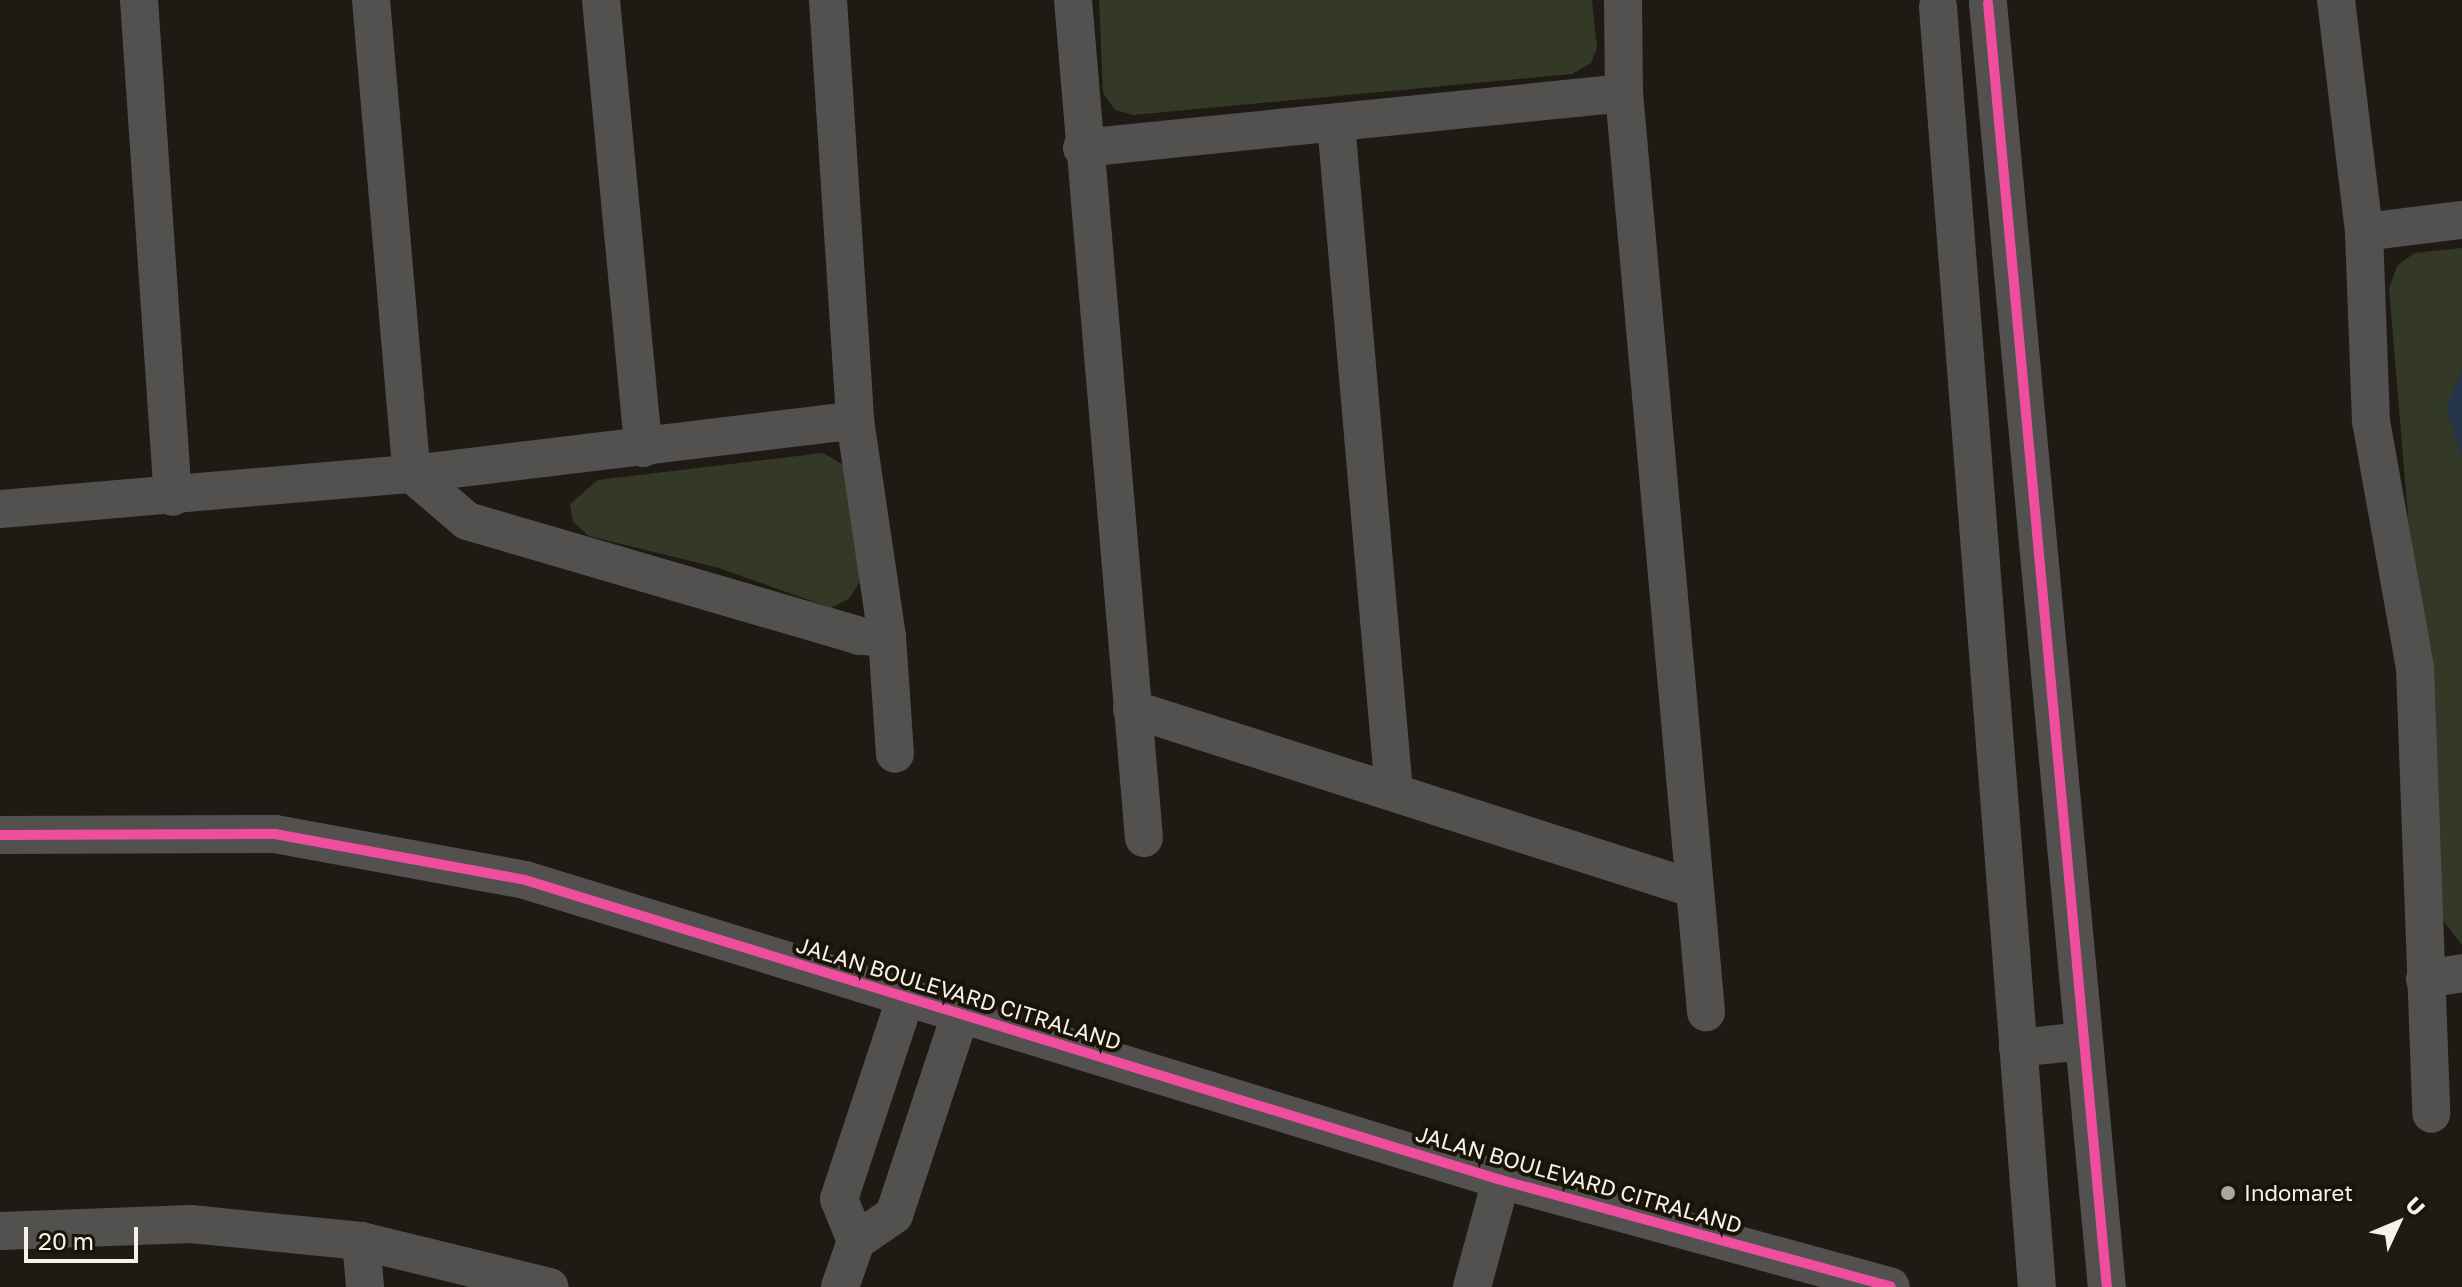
<!DOCTYPE html>
<html>
<head>
<meta charset="utf-8">
<style>
	body { margin:0 }
	#map { position:relative; width:2462px; height:1287px; overflow:hidden; background:#1f1b14; font-family:"Golos Text",sans-serif }
	div>[style] { position:absolute }
	[style*='--x'] { left:calc(var(--x)*1px); top:calc(var(--y)*1px); width:calc(var(--w)*1px); rotate:calc(var(--a)*1deg) }
	.green>* { inset:0; background:#333926 }
	.water>* { inset:0; background:#253549 }
	.minor>* { height:38px; margin:-19px; padding:0 19px; transform-origin:19px; border-radius:19px; background:#53514f }
	.cycleway>* { height:10px; margin:-5px; padding:0 5px; transform-origin:5px; border-radius:5px; background:#ef4d9e }
	.dots>* { width:22px; height:22px; translate:-50% -50%; box-sizing:border-box; border:4px solid #1a1307; border-radius:50% }
	span { translate:-50% -50%; white-space:nowrap; text-align:center; line-height:1.15; -webkit-text-stroke:8px #1a1307; paint-order:stroke }
	.street-label { font-size:22px; color:#f6f1e9 }
	.poi-label { font-size:22px; color:#f6f1e9 }
	.left { translate:0 -50%; text-align:left }
	.north { position:absolute; left:2358px; top:1183px; width:80px; height:80px; -webkit-text-stroke:6px #1a1307; paint-order:stroke; rotate:46deg; font-size:22px; font-weight:700; line-height:32px; text-align:center; color:#f6f1e9 }
	.north::after { content:''; display:block; margin:auto; width:28px; height:36px; background:#f6f1e9; clip-path:polygon(50% 0,100% 100%,50% 72%,0 100%) }
	.scale { position:absolute; left:24px; top:1227px; width:114px; height:36px; box-sizing:border-box; border:4px solid #f6f1e9; border-top:0; padding-left:10px; font-size:24px; line-height:28px; white-space:nowrap; color:#f6f1e9; -webkit-text-stroke:6px #1a1307; paint-order:stroke }
</style>
</head>
<body>
<div id="map">
	<div class="green">
		<div style="clip-path:polygon(1099px 0,1592px 0,1597px 48px,1591px 63px,1572px 74px,1133px 115px,1115px 110px,1103px 93px)"></div>
		<div style="clip-path:polygon(2462px 248px,2462px 945px,2442px 919px,2389px 289px,2397px 266px,2414px 253px)"></div>
		<div style="clip-path:polygon(823px 453px,844px 465px,861px 579px,850px 598px,831px 608px,719px 568px,589px 536px,573px 522px,570px 504px,598px 480px)"></div>
	</div>
	<div class="water">
		<div style="clip-path:polygon(2462px 368px,2462px 456px,2446px 409px)"></div>
	</div>
	<div class="minor">
		<div style="--x:139;--y:0;--w:498;--a:86.1"></div>
		<div style="--x:371;--y:0;--w:476;--a:85.1"></div>
		<div style="--x:412;--y:474;--w:72;--a:40.5"></div>
		<div style="--x:467;--y:521;--w:409;--a:16.3"></div>
		<div style="--x:859;--y:636;--w:28;--a:2"></div>
		<div style="--x:601;--y:0;--w:450;--a:84.6"></div>
		<div style="--x:828;--y:0;--w:421;--a:86.3"></div>
		<div style="--x:855;--y:420;--w:219;--a:81.6"></div>
		<div style="--x:887;--y:637;--w:117;--a:86.1"></div>
		<div style="--x:1073;--y:0;--w:841;--a:85.16"></div>
		<div style="--x:1623;--y:0;--w:93;--a:89.4"></div>
		<div style="--x:1624;--y:93;--w:923;--a:84.9"></div>
		<div style="--x:2336;--y:0;--w:234;--a:83.1"></div>
		<div style="--x:2364;--y:232;--w:189;--a:87.9"></div>
		<div style="--x:2371;--y:421;--w:251;--a:79.9"></div>
		<div style="--x:2415;--y:668;--w:446;--a:87.9"></div>
		<div style="--x:1988;--y:3;--w:1290;--a:84.71"></div>
		<div style="--x:1938;--y:7;--w:1284;--a:85.58"></div>
		<div style="--x:1336;--y:123;--w:672;--a:85.05"></div>
		<div style="--x:1082;--y:148;--w:545;--a:-5.79"></div>
		<div style="--x:2364;--y:232;--w:99;--a:-7"></div>
		<div style="--x:0;--y:509;--w:413;--a:-4.9"></div>
		<div style="--x:412;--y:474;--w:446;--a:-6.9"></div>
		<div style="--x:1132;--y:709;--w:591;--a:17.73"></div>
		<div style="--x:0;--y:835;--w:275;--a:-0.2"></div>
		<div style="--x:275;--y:834;--w:254;--a:10.4"></div>
		<div style="--x:525;--y:880;--w:1021;--a:17.09"></div>
		<div style="--x:1501;--y:1180;--w:404;--a:15.3"></div>
		<div style="--x:2425;--y:979;--w:37;--a:-9"></div>
		<div style="--x:2018;--y:1048;--w:66;--a:-6.1"></div>
		<div style="--x:1;--y:1231;--w:190;--a:-2.1"></div>
		<div style="--x:191;--y:1224;--w:171;--a:5.7"></div>
		<div style="--x:361;--y:1241;--w:194;--a:13.7"></div>
		<div style="--x:361;--y:1241;--w:46;--a:85"></div>
		<div style="--x:856;--y:1241;--w:45;--a:-112"></div>
		<div style="--x:839;--y:1199;--w:214;--a:-71.7"></div>
		<div style="--x:840;--y:1287;--w:49;--a:-70.8"></div>
		<div style="--x:856;--y:1241;--w:46;--a:-34.4"></div>
		<div style="--x:894;--y:1215;--w:211;--a:-71.7"></div>
		<div style="--x:1472;--y:1287;--w:111;--a:-74.8"></div>
	</div>
	<div class="cycleway">
		<div style="--x:1988;--y:3;--w:1290;--a:84.71"></div>
		<div style="--x:0;--y:835;--w:275;--a:-0.2"></div>
		<div style="--x:275;--y:834;--w:254;--a:10.4"></div>
		<div style="--x:525;--y:880;--w:1021;--a:17.09"></div>
		<div style="--x:1501;--y:1180;--w:404;--a:15.3"></div>
	</div>
	<div class="dots">
		<div style="left:2228px;top:1193px;background:#aba69e"></div>
	</div>
	<div class="street-label">
		<span style="left:959px;top:993px;rotate:17deg">JALAN BOULEVARD CITRALAND</span>
		<span style="left:1579px;top:1179px;rotate:16deg">JALAN BOULEVARD CITRALAND</span>
	</div>
	<div class="poi-label">
		<span class="left" style="left:2244px;top:1193px">Indomaret</span>
	</div>
	<div class="north">U</div>
	<div class="scale">20 m</div>
</div>
</body>
</html>
